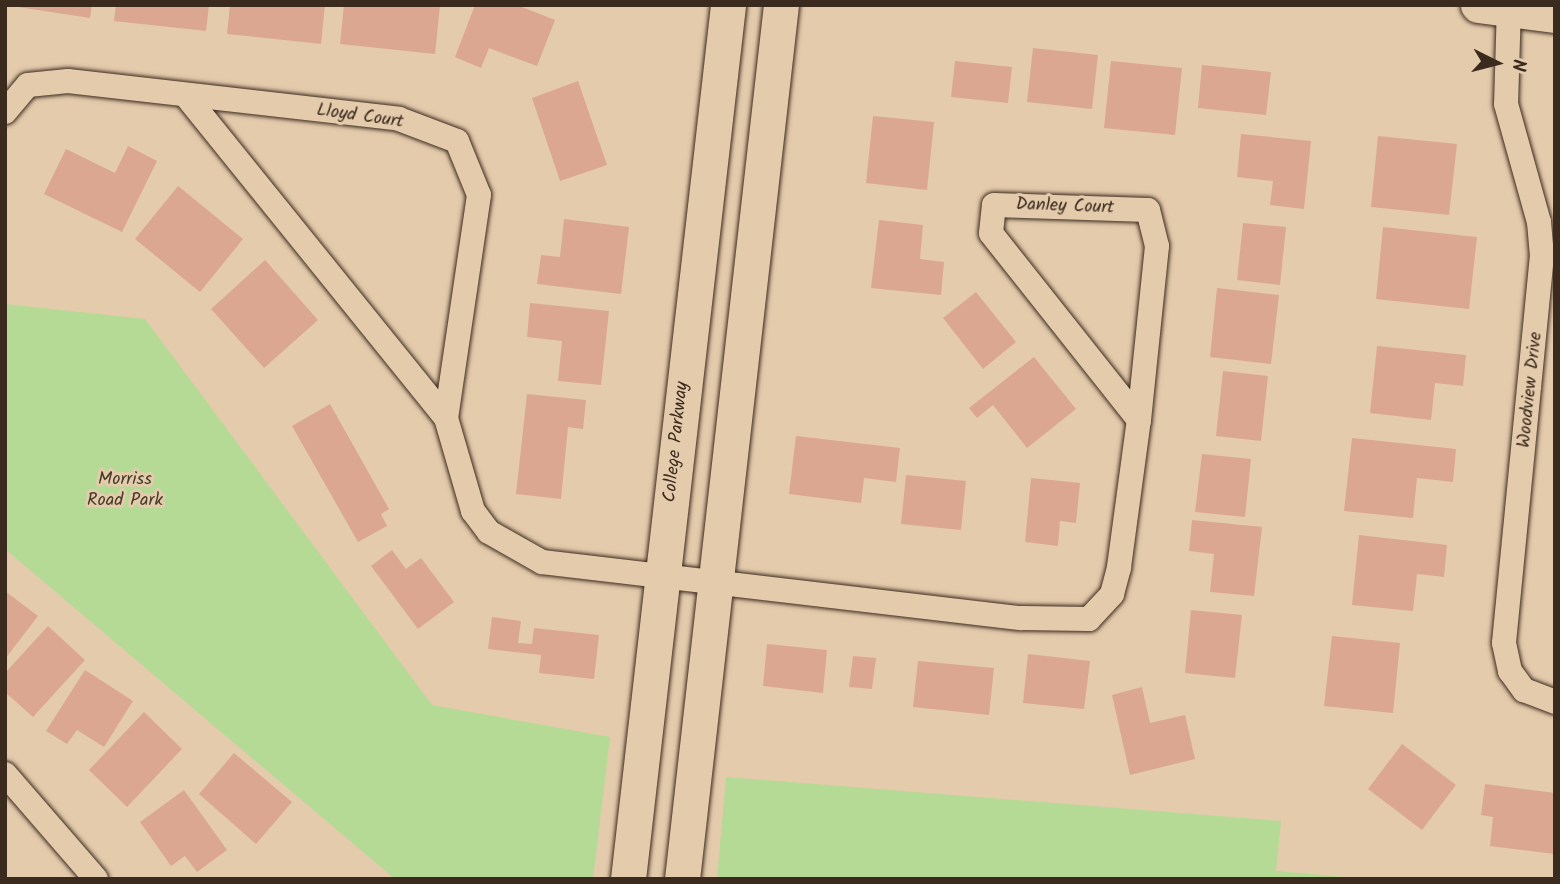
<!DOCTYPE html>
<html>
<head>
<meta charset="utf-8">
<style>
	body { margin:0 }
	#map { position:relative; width:1560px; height:884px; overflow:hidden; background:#e4cbac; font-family:Kalam,sans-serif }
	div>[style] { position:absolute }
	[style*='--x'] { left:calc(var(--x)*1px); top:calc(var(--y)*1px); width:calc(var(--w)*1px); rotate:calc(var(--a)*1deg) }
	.green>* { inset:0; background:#b5da95 }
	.building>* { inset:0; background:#dca790 }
	.roads { filter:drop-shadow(0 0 2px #3b2a1e) drop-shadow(0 0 2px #3b2a1e) }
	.street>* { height:24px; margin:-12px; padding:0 12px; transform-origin:12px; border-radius:12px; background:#e4cbac }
	.secondary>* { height:35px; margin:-17.5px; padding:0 17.5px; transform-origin:17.5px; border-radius:17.5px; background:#e4cbac }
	span { translate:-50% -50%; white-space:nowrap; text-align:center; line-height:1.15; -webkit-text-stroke:6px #e4cbac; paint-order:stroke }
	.street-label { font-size:18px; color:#3b2a1e }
	.park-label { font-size:18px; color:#473c2a }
	.frame { position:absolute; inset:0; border:7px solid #3b2a1e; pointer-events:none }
	.north { position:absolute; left:1462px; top:28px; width:70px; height:70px; -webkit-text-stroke:5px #e4cbac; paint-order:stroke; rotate:96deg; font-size:19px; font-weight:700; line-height:28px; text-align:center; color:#3b2a1e }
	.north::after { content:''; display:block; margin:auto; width:24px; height:32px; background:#3b2a1e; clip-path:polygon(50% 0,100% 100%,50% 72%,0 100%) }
</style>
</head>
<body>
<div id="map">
	<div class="green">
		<div style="clip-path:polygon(5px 304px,145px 319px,432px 705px,610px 737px,593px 879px,395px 879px,5px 549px)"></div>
		<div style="clip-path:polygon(726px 777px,1281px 821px,1276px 871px,1368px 879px,717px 879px)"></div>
	</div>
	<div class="building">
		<div style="clip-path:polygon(5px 5px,92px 5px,90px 18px)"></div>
		<div style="clip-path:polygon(116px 5px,209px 5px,206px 31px,114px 21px)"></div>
		<div style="clip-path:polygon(230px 5px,325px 5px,321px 44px,227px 34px)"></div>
		<div style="clip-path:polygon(344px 5px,440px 5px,435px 54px,340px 44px)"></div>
		<div style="clip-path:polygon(475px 5px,517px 5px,555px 20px,537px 66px,489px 48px,481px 68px,455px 57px)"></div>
		<div style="clip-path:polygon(1033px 48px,1098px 55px,1092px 109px,1027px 102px)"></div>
		<div style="clip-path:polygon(955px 61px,1012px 67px,1008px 103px,951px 97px)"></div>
		<div style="clip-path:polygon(1111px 61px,1182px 68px,1175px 135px,1104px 128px)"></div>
		<div style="clip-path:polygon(1202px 65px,1271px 72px,1266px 115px,1198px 108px)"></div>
		<div style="clip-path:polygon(578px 81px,607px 165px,560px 181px,532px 98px)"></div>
		<div style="clip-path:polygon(873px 116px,934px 122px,927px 190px,866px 183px)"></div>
		<div style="clip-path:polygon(1241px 134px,1311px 141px,1304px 209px,1270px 205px,1273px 181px,1237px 177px)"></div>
		<div style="clip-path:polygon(1378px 136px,1457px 144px,1449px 215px,1371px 207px)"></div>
		<div style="clip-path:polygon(128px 146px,157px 161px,122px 232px,44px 194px,66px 149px,115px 173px)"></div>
		<div style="clip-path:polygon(178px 186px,243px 239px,200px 292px,135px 239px)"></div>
		<div style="clip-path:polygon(564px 219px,629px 227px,621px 294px,537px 284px,541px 255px,560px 257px)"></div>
		<div style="clip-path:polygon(879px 220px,923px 225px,920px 259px,944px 262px,941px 295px,871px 288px)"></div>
		<div style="clip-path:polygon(1243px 223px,1286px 227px,1280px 285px,1237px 280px)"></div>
		<div style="clip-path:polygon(1383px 227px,1477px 237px,1469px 309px,1376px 299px)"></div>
		<div style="clip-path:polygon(265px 260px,318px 320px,264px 368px,211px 309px)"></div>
		<div style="clip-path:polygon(1217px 288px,1279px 295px,1271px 364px,1210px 357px)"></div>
		<div style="clip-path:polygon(976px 292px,1016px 342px,983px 369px,943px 318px)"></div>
		<div style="clip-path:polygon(530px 303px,609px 311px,601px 385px,558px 381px,562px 341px,527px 337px)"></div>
		<div style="clip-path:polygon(1377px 346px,1466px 355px,1463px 386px,1435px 383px,1431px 420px,1370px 413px)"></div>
		<div style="clip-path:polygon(1034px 357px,1076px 409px,1027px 448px,993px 405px,977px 418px,969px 408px)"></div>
		<div style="clip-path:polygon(1223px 371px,1268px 376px,1261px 441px,1216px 436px)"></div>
		<div style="clip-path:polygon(527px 394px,586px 400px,583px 429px,568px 427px,561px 499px,516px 494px)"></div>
		<div style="clip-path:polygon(330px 404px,389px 509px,381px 514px,387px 526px,358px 542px,292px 426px)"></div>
		<div style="clip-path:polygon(796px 436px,900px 448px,896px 482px,864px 478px,861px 503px,789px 494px)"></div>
		<div style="clip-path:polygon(1352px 438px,1456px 449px,1453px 482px,1417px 478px,1413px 518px,1344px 511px)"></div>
		<div style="clip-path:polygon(1202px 454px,1251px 459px,1245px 517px,1195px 512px)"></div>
		<div style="clip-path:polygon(906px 475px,966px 481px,961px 530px,901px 524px)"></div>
		<div style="clip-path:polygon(1031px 478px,1080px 483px,1076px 523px,1060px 521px,1058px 546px,1025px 542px)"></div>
		<div style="clip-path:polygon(1192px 520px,1262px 527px,1254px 596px,1210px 592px,1214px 554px,1189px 551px)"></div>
		<div style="clip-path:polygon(1359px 535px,1447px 545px,1444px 577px,1417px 574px,1413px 611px,1352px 605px)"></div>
		<div style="clip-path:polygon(392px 550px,406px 569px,421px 558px,454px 602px,418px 629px,371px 566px)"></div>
		<div style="clip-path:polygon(5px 591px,38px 616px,5px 659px)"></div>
		<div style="clip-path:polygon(1191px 610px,1242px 615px,1235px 678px,1185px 673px)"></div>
		<div style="clip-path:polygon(492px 617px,521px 621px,518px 643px,532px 644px,534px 628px,599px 635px,594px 679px,539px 673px,541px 655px,488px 649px)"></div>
		<div style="clip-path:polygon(48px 626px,85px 660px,33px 717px,5px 692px,5px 673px)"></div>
		<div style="clip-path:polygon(1332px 636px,1400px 643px,1393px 713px,1324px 706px)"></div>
		<div style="clip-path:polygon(767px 644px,827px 650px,823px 693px,763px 686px)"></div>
		<div style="clip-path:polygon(1028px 654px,1090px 661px,1084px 709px,1023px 703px)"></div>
		<div style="clip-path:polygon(853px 656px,876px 658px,872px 689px,849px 687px)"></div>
		<div style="clip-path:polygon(918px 661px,994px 668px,989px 715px,913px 707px)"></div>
		<div style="clip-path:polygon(85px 670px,133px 701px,104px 747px,77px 730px,67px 744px,46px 731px)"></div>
		<div style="clip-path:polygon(1142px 687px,1150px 723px,1185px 715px,1195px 759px,1130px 775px,1112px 695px)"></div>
		<div style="clip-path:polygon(144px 712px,182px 749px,127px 807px,89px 770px)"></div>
		<div style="clip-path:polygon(1402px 744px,1456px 785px,1422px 830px,1368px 789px)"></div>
		<div style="clip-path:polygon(234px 753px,292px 802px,256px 844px,199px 794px)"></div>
		<div style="clip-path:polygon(1485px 784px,1555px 793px,1555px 854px,1490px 846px,1493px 817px,1481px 815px)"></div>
		<div style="clip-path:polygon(184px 790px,227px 850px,197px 872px,185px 856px,171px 866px,140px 822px)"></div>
	</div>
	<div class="roads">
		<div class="street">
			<div style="--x:1509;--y:5;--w:99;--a:91.7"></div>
			<div style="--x:1506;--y:104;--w:123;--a:74.4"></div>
			<div style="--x:1539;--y:222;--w:33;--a:85"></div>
			<div style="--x:1542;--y:255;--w:390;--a:95.6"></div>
			<div style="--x:1504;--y:643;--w:29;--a:78"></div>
			<div style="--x:1510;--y:671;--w:24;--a:54"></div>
			<div style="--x:1524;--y:690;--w:33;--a:21"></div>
			<div style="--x:187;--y:97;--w:412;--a:51.1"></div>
			<div style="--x:5;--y:112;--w:35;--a:-50"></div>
			<div style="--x:28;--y:85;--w:40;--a:-5.7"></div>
			<div style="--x:68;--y:81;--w:333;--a:6.5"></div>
			<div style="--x:399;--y:119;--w:62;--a:20.8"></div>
			<div style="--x:457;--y:141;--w:58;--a:67.8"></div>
			<div style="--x:479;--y:195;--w:225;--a:98.4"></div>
			<div style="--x:446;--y:418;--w:97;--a:73.8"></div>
			<div style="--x:473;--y:511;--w:26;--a:53"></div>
			<div style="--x:489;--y:532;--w:61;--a:29.5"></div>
			<div style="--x:542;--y:562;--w:483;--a:6.7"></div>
			<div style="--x:1022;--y:618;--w:67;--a:0.9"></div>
			<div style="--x:1089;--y:619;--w:34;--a:-47"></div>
			<div style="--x:1112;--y:594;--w:28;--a:-75"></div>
			<div style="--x:1119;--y:567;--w:148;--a:-82.3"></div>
			<div style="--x:994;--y:205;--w:154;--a:1.9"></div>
			<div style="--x:1148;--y:210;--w:37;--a:76"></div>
			<div style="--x:1157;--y:246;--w:175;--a:95.9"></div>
			<div style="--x:1139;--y:420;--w:238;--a:-128.4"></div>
			<div style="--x:991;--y:233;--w:28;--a:-84"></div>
			<div style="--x:5;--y:774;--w:139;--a:49.1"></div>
		</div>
		<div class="secondary">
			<div style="--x:1478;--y:5;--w:78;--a:7.4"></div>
			<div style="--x:628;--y:879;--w:880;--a:-83.47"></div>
			<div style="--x:682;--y:879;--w:880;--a:-83.54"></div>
		</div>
	</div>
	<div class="street-label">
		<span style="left:360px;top:117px;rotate:8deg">Lloyd Court</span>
		<span style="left:1065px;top:207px;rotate:2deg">Danley Court</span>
		<span style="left:1531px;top:390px;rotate:-84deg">Woodview Drive</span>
		<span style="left:677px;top:442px;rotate:-84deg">College Parkway</span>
	</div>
	<div class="park-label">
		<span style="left:125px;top:491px">Morriss<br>Road Park</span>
	</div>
	<div class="frame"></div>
	<div class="north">N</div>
</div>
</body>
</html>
